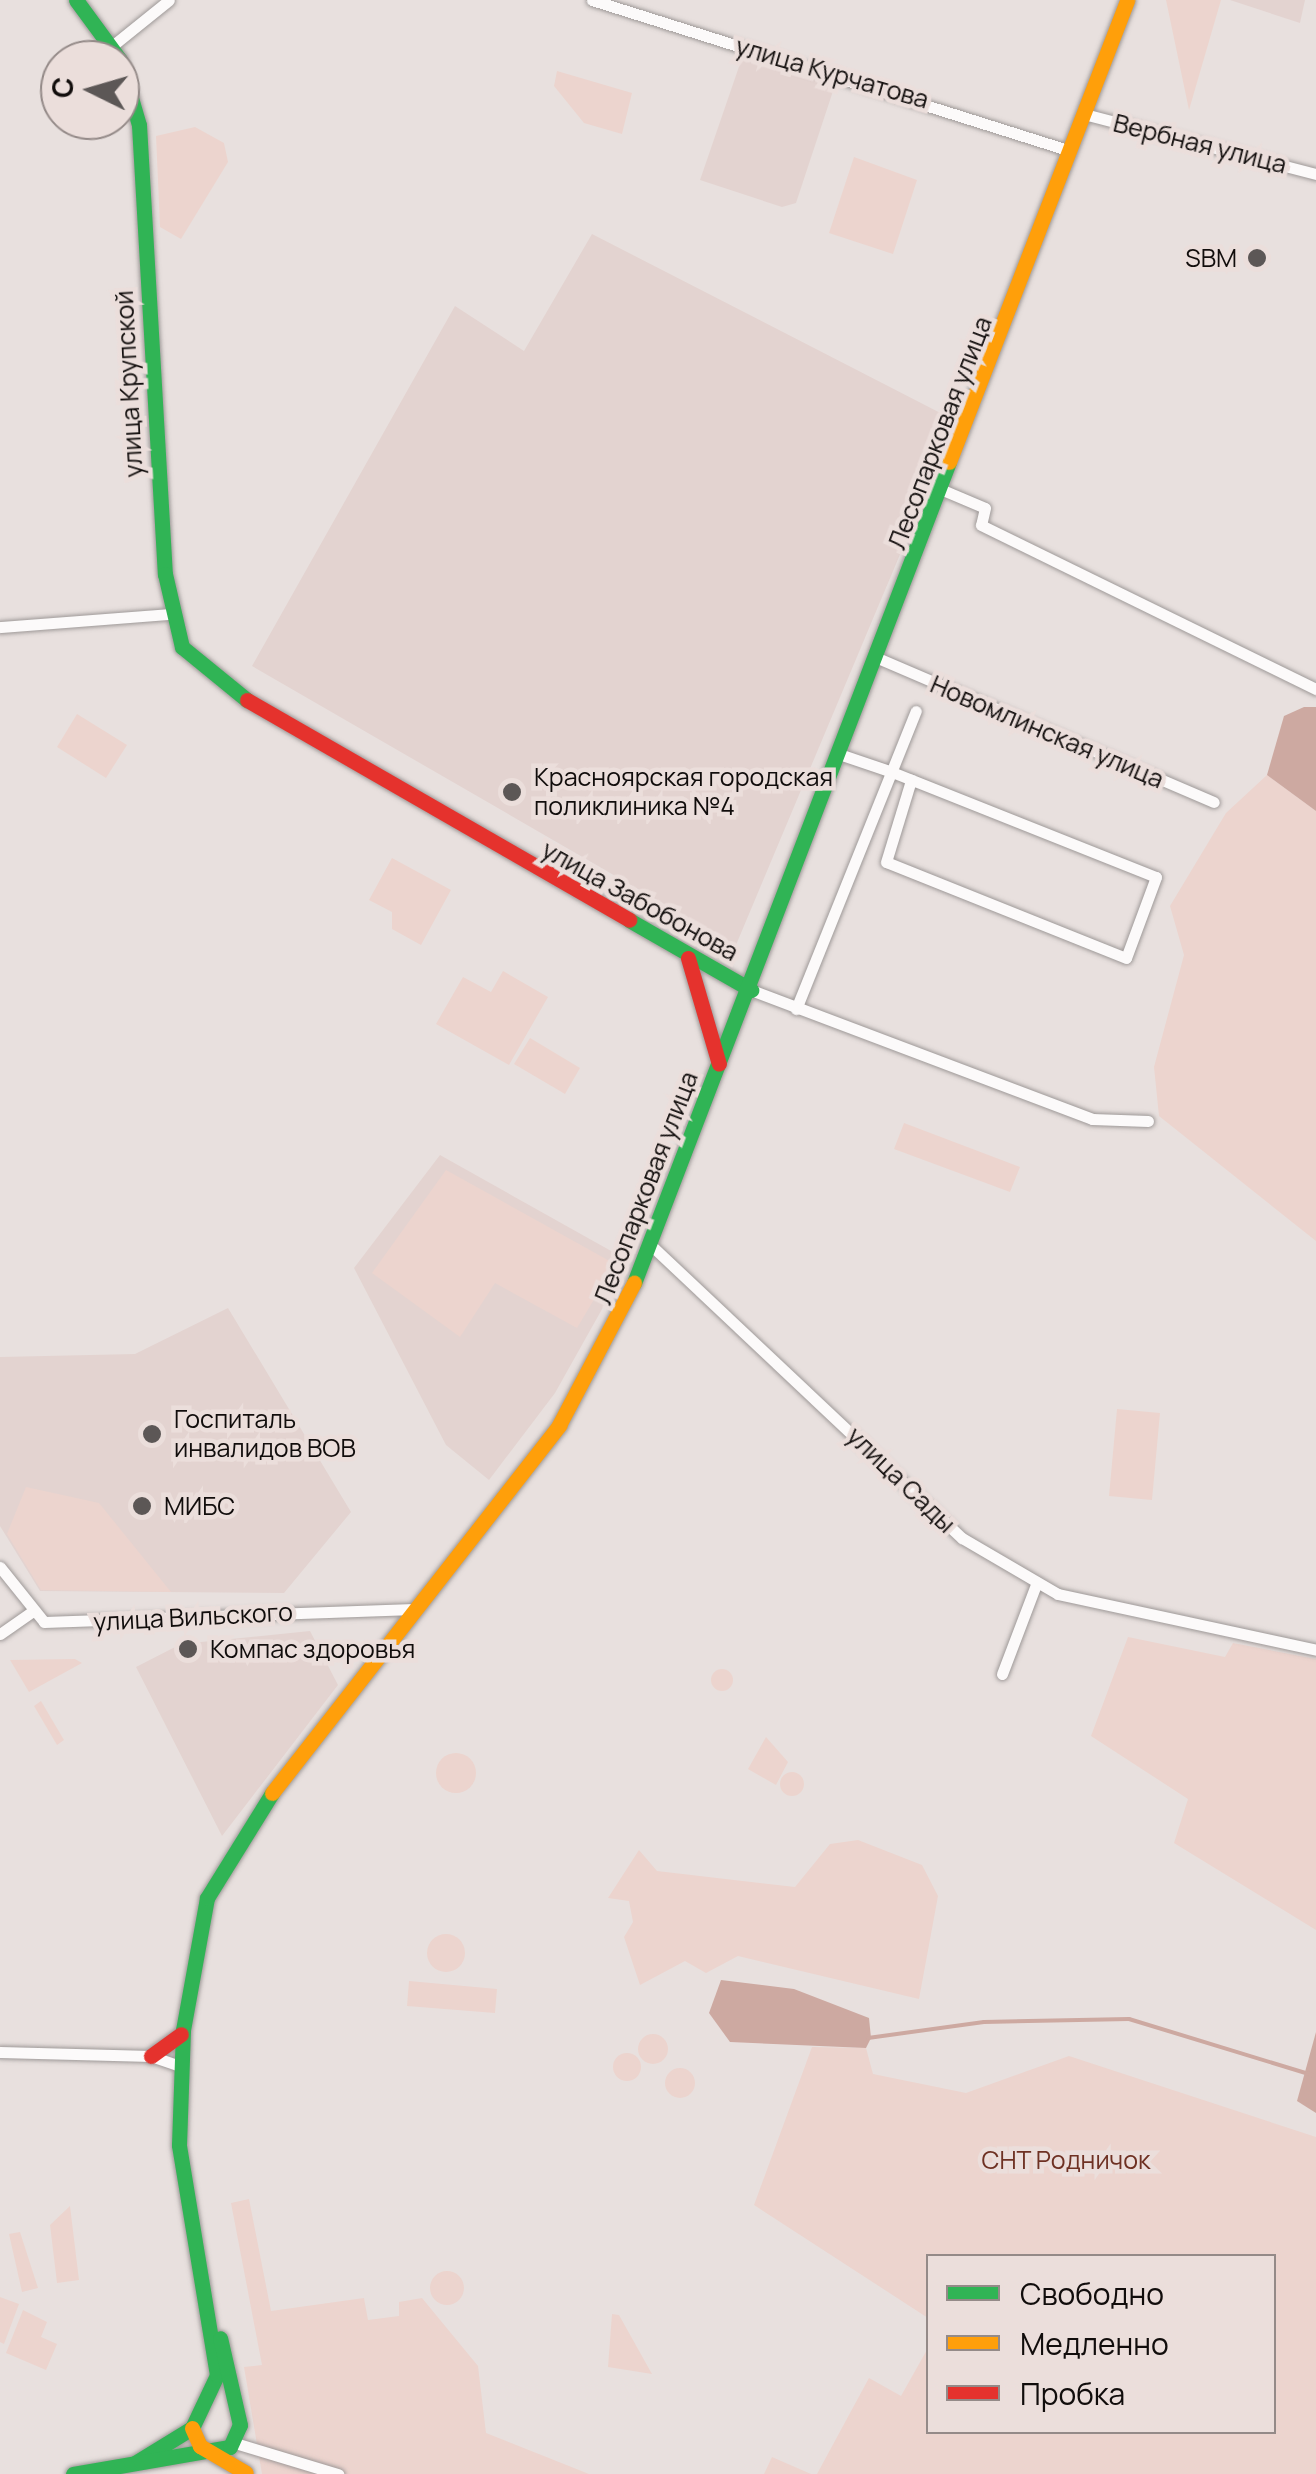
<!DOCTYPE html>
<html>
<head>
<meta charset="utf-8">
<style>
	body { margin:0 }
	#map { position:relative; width:1316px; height:2474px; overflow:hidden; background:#e8e0de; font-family:Manrope,sans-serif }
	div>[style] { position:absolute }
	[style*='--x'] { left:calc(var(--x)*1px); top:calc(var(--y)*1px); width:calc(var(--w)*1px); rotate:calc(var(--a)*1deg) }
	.built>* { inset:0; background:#e3d3d0 }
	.green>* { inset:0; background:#ecd4ce }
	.round { border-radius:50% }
	.water>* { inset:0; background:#cda9a1 }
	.stream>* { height:4px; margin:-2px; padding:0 2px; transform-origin:2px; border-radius:2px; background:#cda9a1 }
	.roads { filter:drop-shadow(0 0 2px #9e9998) drop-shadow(0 0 2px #9e9998) }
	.street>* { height:11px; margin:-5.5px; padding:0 5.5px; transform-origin:5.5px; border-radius:5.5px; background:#fcfafa }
	.fast>* { height:15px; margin:-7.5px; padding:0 7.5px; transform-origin:7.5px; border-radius:7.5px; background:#30b455 }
	.slow>* { height:15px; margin:-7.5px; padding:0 7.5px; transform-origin:7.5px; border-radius:7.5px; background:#ff9f0a }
	.jam>* { height:15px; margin:-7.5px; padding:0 7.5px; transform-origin:7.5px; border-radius:7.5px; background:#e5322d }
	.dots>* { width:28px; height:28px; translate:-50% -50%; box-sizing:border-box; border:5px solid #ebdedb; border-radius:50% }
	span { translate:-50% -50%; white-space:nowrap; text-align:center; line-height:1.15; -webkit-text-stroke:9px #ebdedb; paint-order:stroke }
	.street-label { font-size:25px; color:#110d0c }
	.poi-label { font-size:25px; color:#110d0c }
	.right { translate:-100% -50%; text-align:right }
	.left { translate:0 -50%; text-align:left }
	.park-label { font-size:25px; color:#6e3123 }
	.legend { position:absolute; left:926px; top:2254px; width:350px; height:180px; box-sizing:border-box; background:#ebdedb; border:2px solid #948a88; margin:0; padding:12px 18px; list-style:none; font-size:30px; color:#110d0c }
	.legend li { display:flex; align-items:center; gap:20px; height:50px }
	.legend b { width:50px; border:2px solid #948a88 }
	.north { position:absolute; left:40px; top:40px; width:100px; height:100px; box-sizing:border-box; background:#ebdedb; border:2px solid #948a88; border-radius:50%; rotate:275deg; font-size:28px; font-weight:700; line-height:40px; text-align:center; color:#110d0c }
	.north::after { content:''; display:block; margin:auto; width:35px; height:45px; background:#5c5756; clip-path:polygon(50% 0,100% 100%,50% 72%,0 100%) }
</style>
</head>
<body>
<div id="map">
	<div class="built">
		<div style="clip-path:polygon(1230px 0,1305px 0,1300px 23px)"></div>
		<div style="clip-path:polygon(744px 52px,836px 82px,796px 203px,782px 207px,700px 180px)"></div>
		<div style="clip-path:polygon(592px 234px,956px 421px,728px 964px,677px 937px,688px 918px,252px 666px,455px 306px,524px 351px)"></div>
		<div style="clip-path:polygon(440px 1155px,629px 1261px,555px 1393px,489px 1480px,446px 1445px,354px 1268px)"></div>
		<div style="clip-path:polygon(228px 1308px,351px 1512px,284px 1593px,40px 1591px,0 1526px,0 1357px,135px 1354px)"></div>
		<div style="clip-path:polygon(310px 1631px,338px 1685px,222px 1836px,136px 1667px,181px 1644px)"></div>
	</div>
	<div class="green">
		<div style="clip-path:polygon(1166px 0,1221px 0,1189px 110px)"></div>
		<div style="clip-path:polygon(557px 71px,632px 93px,622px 134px,584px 123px,554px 86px)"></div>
		<div style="clip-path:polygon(195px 127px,224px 143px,228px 162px,181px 239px,160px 227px,156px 136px)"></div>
		<div style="clip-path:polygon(854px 157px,917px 180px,893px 254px,829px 233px)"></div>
		<div style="clip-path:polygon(77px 714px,127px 745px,106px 778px,57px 747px)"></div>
		<div style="clip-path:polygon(1267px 775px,1316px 811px,1316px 1241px,1159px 1116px,1154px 1067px,1184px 955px,1170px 906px,1226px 813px)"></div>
		<div style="clip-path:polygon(392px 858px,451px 890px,421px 945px,392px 929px,392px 912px,369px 900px)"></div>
		<div style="clip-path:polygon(503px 971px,548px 997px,509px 1065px,436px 1024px,463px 977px,491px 992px)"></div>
		<div style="clip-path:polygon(530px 1038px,580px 1068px,565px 1094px,514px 1064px)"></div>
		<div style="clip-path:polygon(904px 1123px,1020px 1167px,1010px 1192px,894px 1149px)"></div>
		<div style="clip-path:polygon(446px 1170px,615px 1264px,577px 1328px,495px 1283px,460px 1337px,372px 1273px)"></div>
		<div style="clip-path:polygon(1117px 1409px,1160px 1413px,1152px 1500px,1109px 1496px)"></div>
		<div style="clip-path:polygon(26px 1487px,99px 1503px,171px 1592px,41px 1590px,7px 1534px)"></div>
		<div style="clip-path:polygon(1128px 1637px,1225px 1657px,1233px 1643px,1316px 1659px,1316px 1930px,1174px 1843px,1188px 1799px,1091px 1736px)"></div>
		<div style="clip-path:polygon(75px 1659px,82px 1663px,29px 1692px,10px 1660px)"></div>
		<div class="round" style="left:711px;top:1669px;width:22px;height:22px"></div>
		<div style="clip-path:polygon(41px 1701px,64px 1740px,57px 1745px,34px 1706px)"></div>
		<div style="clip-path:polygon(766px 1737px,788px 1762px,776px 1785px,748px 1769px)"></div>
		<div class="round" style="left:436px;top:1753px;width:40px;height:40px"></div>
		<div class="round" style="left:780px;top:1772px;width:24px;height:24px"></div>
		<div style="clip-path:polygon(858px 1840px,922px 1865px,938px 1896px,919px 1999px,738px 1956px,706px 1973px,685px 1961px,640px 1985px,624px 1937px,633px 1922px,629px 1901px,608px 1898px,639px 1850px,657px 1871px,795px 1887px,830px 1844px)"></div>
		<div class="round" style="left:427px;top:1934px;width:38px;height:38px"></div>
		<div style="clip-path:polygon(409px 1981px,497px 1989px,495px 2013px,407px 2006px)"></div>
		<div class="round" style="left:638px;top:2034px;width:30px;height:30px"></div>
		<div style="clip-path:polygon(812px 2047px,866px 2048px,873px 2074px,966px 2093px,1069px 2056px,1316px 2137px,1316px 2474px,817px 2474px,869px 2378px,901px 2396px,928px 2348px,928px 2432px,1274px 2432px,1274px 2256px,928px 2256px,928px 2318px,754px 2205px)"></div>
		<div class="round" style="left:613px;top:2053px;width:28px;height:28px"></div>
		<div class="round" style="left:665px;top:2068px;width:30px;height:30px"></div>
		<div style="clip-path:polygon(249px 2199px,271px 2311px,364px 2298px,368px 2320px,399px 2316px,399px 2302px,422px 2298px,478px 2366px,486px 2433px,589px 2474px,262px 2474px,244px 2367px,262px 2365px,231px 2203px)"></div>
		<div style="clip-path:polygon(70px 2206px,79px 2280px,57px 2283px,50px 2225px)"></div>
		<div style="clip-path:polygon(20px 2232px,38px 2288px,22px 2292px,9px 2234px)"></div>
		<div class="round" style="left:430px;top:2271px;width:34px;height:34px"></div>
		<div style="clip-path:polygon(0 2297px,19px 2304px,4px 2344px,0 2342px)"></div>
		<div style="clip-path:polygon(23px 2310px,47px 2322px,41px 2337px,57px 2344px,46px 2370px,6px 2353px)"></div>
		<div style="clip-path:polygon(612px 2314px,619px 2315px,652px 2374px,608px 2367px)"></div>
		<div style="clip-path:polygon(772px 2457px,811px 2474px,764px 2474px)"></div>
	</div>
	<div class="water">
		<div style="clip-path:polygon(1304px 707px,1316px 707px,1316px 811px,1267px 775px,1284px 716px)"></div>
		<div style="clip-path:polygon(721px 1980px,794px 1989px,869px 2018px,871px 2038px,866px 2048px,730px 2042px,709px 2013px)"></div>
		<div style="clip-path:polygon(1316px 2032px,1316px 2113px,1297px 2101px)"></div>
	</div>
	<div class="stream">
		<div style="--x:868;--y:2038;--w:117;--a:-7.9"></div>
		<div style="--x:984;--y:2022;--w:145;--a:-1.2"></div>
		<div style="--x:1129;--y:2019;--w:195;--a:17"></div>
	</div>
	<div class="roads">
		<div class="street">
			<div style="--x:592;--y:0;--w:502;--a:17.5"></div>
			<div style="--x:112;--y:46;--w:73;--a:-38.9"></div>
			<div style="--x:1084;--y:114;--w:240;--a:14.5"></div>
			<div style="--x:945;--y:491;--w:43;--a:23"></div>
			<div style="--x:985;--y:508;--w:17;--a:103"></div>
			<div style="--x:981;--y:525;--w:373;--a:26.1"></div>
			<div style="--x:0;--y:627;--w:169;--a:-4.4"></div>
			<div style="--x:880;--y:659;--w:363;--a:23.2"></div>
			<div style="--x:842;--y:755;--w:53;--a:18.8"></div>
			<div style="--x:892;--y:772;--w:284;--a:21.7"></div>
			<div style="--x:1156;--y:877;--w:86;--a:110.3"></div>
			<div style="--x:1126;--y:958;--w:258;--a:-158.2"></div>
			<div style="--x:886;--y:862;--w:86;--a:-73"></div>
			<div style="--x:751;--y:990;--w:365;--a:20.7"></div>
			<div style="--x:1092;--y:1119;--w:56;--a:2"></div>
			<div style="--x:796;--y:1009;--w:321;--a:-68.1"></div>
			<div style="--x:654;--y:1248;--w:423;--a:43.3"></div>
			<div style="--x:962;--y:1538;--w:111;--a:30.3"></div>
			<div style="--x:1058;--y:1594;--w:264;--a:12.2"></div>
			<div style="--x:0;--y:1567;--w:70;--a:51.3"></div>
			<div style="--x:44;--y:1622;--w:370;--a:-2"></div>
			<div style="--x:0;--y:1634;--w:38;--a:-35"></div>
			<div style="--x:1002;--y:1674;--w:98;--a:-69.2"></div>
			<div style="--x:0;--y:2052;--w:151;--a:1.5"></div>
			<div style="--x:151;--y:2056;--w:31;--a:19"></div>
			<div style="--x:235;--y:2443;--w:108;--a:16.8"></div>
		</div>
		<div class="fast">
			<div style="--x:76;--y:0;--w:74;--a:53.7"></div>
			<div style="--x:120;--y:60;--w:68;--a:73.7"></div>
			<div style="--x:139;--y:125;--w:450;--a:86.7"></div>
			<div style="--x:165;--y:574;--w:75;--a:76.9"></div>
			<div style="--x:182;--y:647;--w:84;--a:39.2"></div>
			<div style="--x:629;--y:920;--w:141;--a:29.8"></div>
			<div style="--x:634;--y:1283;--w:879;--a:-69.01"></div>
			<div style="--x:135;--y:2463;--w:67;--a:-31.6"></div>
			<div style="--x:192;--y:2428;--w:59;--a:-64.7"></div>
			<div style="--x:217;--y:2375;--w:233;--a:-99.4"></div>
			<div style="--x:179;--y:2145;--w:115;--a:-88"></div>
			<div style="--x:183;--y:2030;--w:134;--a:-79.7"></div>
			<div style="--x:207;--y:1898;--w:123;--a:-58.2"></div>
			<div style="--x:73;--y:2474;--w:159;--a:-9.8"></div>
			<div style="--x:230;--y:2447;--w:24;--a:-66"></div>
			<div style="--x:240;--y:2425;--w:89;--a:-102.9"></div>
		</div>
		<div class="slow">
			<div style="--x:949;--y:462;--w:495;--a:-68.9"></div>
			<div style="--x:272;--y:1793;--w:467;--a:-52"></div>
			<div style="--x:559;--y:1425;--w:161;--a:-62.2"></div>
			<div style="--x:192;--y:2428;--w:20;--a:66"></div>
			<div style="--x:200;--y:2446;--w:53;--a:30.4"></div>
		</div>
		<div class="jam">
			<div style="--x:247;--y:700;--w:441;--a:29.9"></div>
			<div style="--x:688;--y:958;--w:110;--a:73.7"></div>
			<div style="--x:151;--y:2056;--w:37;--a:-36"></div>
		</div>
	</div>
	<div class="dots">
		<div style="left:1257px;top:258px;background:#5c5756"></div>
		<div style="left:512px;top:792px;background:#5c5756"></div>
		<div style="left:152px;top:1434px;background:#5c5756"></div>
		<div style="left:142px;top:1506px;background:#5c5756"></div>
		<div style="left:188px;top:1649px;background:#5c5756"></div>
	</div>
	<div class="street-label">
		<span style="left:832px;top:73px;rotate:16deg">улица Курчатова</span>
		<span style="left:1200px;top:144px;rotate:14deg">Вербная улица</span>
		<span style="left:129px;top:384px;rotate:-93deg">улица Крупской</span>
		<span style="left:940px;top:433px;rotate:-69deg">Лесопарковая улица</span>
		<span style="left:1047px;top:732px;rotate:23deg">Новомлинская улица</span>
		<span style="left:640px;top:901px;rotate:29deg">улица Забобонова</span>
		<span style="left:646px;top:1188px;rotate:-69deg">Лесопарковая улица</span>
		<span style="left:901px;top:1480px;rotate:44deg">улица Сады</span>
		<span style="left:193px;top:1617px;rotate:-3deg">улица Вильского</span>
	</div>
	<div class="poi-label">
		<span class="right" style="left:1237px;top:258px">SBM</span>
		<span class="left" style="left:534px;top:792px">Красноярская городская<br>поликлиника №4</span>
		<span class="left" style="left:174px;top:1434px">Госпиталь<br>инвалидов ВОВ</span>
		<span class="left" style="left:164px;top:1506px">МИБС</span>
		<span class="left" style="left:210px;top:1649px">Компас здоровья</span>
	</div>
	<div class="park-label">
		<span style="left:1066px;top:2160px">СНТ Родничок</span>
	</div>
	<ul class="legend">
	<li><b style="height:12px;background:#30b455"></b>Свободно</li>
	<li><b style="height:12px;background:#ff9f0a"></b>Медленно</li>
	<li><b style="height:12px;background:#e5322d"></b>Пробка</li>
	</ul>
	<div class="north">С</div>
</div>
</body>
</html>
